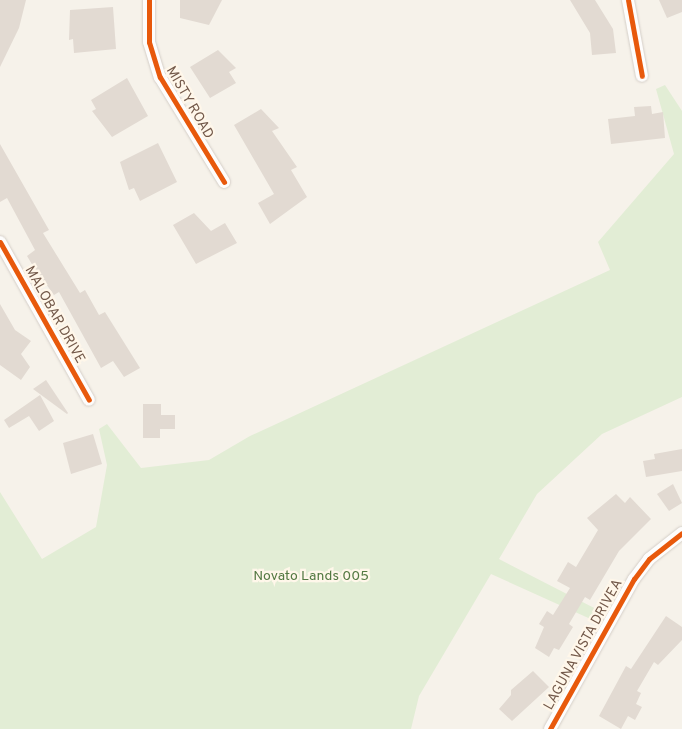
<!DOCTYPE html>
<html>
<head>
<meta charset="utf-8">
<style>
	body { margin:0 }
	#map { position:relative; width:682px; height:729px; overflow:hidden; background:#f6f2ea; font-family:Overpass,sans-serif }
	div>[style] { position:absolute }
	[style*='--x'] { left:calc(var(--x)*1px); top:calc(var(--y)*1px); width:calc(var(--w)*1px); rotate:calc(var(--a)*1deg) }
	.green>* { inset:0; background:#e2edd5 }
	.building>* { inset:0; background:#e2dad2 }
	.roads { filter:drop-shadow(0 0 1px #d5cfc8) drop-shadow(0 0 1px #d5cfc8) }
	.street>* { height:12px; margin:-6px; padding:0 6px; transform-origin:6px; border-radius:6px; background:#fefdfc }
	.cycleway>* { height:5px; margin:-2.5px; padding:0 2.5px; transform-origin:2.5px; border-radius:2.5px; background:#e8590c }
	span { translate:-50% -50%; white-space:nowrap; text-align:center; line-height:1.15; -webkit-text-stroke:4.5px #fff7ea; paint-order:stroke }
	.street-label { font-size:14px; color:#73594a }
	.park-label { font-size:14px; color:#537942 }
</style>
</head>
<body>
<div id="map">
	<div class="green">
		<div style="clip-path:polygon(665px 85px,682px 111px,682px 397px,602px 434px,537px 494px,499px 559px,600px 611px,595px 621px,491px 574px,419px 696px,411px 729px,0 729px,0 492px,42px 559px,96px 527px,107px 465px,99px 429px,107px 424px,141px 468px,209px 460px,250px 436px,610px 270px,598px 242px,674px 154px,656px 89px)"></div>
	</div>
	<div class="building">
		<div style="clip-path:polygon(0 0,26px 0,19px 28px,0 67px)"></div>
		<div style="clip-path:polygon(180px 0,222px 0,209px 25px,180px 18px)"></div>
		<div style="clip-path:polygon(570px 0,595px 0,613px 29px,616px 53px,592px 55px,590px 33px)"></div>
		<div style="clip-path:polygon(659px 0,682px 0,682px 12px,667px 18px)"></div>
		<div style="clip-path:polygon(113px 7px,116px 49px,74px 53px,73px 39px,69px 40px,70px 10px)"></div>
		<div style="clip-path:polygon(218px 50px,236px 68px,229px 72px,236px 83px,210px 98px,190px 67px)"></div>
		<div style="clip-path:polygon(127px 78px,148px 116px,112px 137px,92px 111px,96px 109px,91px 100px)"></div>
		<div style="clip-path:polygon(651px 106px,652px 114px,663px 112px,665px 138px,611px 144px,608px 119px,635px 116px,634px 107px)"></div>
		<div style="clip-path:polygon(261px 109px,279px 128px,272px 131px,297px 167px,291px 170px,307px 197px,270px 224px,258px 203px,274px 194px,234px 125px)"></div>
		<div style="clip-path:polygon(158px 143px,177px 182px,140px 201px,134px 188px,129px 190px,120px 162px)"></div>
		<div style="clip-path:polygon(0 144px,49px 230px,43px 233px,80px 293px,85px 290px,99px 315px,105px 312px,140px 368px,124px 377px,113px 361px,101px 368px,59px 292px,54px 295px,33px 266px,27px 256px,35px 250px,7px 198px,0 202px)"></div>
		<div style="clip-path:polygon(194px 213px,211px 231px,225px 223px,237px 243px,196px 264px,173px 225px)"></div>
		<div style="clip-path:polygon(0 304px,15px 330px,31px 341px,21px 354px,30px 367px,21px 380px,0 365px)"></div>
		<div style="clip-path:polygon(46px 380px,68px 413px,67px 414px,33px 389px)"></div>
		<div style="clip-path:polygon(40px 395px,54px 421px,39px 431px,29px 416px,9px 428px,4px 420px)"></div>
		<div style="clip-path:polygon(143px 404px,161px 404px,161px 415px,175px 415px,175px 429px,160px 429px,160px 438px,143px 438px)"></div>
		<div style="clip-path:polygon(93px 434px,102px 464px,71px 474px,63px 443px)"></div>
		<div style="clip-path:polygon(682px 449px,682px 471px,646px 477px,643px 461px,655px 459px,654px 454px)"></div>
		<div style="clip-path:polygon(673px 484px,682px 503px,669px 511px,657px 494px)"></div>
		<div style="clip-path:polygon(616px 494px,625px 503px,630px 497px,651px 519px,619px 551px,590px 600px,585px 597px,569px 624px,573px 627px,559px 650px,554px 648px,549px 657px,535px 648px,544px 627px,539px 624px,547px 611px,553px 615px,570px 588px,557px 581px,568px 562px,576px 567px,598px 530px,587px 518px)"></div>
		<div style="clip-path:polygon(666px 616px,682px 627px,682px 640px,658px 665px,654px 662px,637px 691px,641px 693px,636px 704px,642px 707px,635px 720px,628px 716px,621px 729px,599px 716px,626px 666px,631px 669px)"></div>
		<div style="clip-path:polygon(533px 671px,549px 687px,512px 721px,499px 709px,511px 695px,511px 690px)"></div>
	</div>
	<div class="roads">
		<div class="street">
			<div style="--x:149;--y:0;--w:42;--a:90"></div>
			<div style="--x:149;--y:42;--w:37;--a:73"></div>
			<div style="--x:160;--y:77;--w:123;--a:58.6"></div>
			<div style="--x:628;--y:0;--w:77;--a:79.6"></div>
			<div style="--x:0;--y:242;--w:181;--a:60.6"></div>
			<div style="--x:550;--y:729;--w:172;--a:-60.8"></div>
			<div style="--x:634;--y:579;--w:25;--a:-53"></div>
			<div style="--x:649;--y:559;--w:42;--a:-38.2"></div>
		</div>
	</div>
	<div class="cycleway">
		<div style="--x:149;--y:0;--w:42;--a:90"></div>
		<div style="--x:149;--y:42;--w:37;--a:73"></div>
		<div style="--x:160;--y:77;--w:123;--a:58.6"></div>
		<div style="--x:628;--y:0;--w:77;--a:79.6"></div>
		<div style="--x:0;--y:242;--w:181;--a:60.6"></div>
		<div style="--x:550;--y:729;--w:172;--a:-60.8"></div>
		<div style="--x:634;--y:579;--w:25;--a:-53"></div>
		<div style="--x:649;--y:559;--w:42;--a:-38.2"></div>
	</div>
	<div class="street-label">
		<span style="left:189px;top:103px;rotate:60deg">MISTY ROAD</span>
		<span style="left:54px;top:315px;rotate:61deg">MALOBAR DRIVE</span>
		<span style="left:584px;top:645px;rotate:-61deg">LAGUNA VISTA DRIVEA</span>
	</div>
	<div class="park-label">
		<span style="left:311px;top:577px">Novato Lands 005</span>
	</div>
</div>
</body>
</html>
